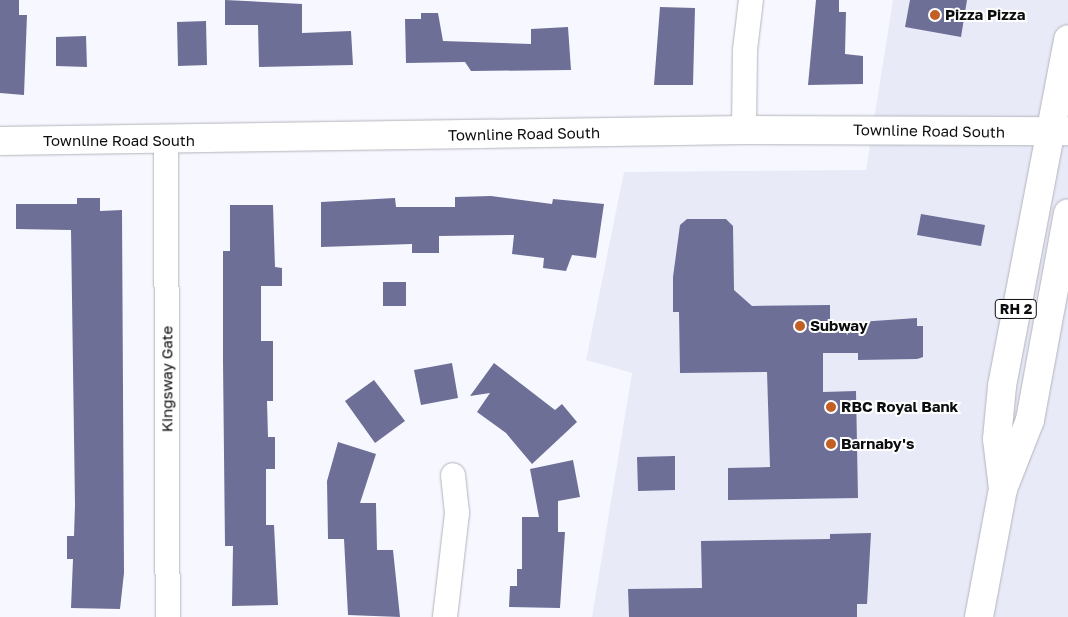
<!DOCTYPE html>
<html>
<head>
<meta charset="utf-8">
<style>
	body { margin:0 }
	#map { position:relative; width:1068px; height:617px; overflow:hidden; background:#f7f8ff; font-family:"Golos Text",sans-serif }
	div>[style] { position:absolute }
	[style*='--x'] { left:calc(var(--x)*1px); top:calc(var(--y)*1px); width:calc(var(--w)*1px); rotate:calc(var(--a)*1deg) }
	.built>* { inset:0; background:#e8eaf8 }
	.building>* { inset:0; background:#6d6f96 }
	.roads { filter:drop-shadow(0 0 1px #b3b4bb) drop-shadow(0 0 1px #b3b4bb) }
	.minor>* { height:24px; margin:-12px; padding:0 12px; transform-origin:12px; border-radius:12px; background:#fff }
	.major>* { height:28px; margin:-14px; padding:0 14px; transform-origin:14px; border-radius:14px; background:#fff }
	.dots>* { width:14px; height:14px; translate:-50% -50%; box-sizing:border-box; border:2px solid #fff; border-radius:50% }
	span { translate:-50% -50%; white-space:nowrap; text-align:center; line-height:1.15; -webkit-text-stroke:4px #fff; paint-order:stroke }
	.shield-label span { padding:1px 4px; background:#fff; border:1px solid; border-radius:4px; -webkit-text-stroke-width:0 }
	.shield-label { font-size:14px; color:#0c0d0f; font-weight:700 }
	.poi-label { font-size:15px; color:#0c0d0f; font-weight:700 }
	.left { translate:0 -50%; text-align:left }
	.street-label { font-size:15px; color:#0c0d0f }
</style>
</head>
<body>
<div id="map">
	<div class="built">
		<div style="clip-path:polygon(893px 0,1068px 0,1068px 617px,592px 617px,632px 373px,586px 360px,624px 172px,866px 170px)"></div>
	</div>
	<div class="building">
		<div style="clip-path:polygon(0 0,19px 0,19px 15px,27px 15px,24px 95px,0 93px)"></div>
		<div style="clip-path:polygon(225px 0,302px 4px,302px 33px,351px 31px,353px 65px,259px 67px,258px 25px,225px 25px)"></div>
		<div style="clip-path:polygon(816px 0,839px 0,839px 12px,846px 12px,845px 54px,863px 56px,863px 84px,808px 85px)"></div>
		<div style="clip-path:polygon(910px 0,967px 0,961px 37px,905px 27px)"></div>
		<div style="clip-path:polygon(660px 7px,695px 8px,693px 85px,654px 85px)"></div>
		<div style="clip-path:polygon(421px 13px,438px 13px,443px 41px,531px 44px,531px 29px,568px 27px,571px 70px,471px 71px,465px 62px,406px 63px,405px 19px,421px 19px)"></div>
		<div style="clip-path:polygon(206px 21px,207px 65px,178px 66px,177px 22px)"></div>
		<div style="clip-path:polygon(86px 36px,87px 67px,56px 66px,56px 37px)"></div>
		<div style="clip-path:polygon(491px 196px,552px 204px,553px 199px,604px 204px,596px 258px,572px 255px,566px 271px,543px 268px,544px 258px,512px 254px,514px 235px,439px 236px,439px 253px,412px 253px,412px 244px,321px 247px,321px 202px,395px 198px,396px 207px,455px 207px,455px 197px)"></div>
		<div style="clip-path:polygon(77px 198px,100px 198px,100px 211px,122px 210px,124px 573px,120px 609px,71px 608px,73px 559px,67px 559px,67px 536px,74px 536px,75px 505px,71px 230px,16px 229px,16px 204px,77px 204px)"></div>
		<div style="clip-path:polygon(230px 205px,273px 205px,275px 267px,282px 268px,282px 286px,261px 286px,261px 341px,273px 341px,273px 401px,267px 401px,268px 437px,275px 437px,275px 469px,266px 469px,266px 525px,274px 525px,278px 605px,232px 606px,233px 546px,225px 546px,223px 362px,223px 251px,230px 251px)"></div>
		<div style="clip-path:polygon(921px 214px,985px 225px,981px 246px,917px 235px)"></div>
		<div style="clip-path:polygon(687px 219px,726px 219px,733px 226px,734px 290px,752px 306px,830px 305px,830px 324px,917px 318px,917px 326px,923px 326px,923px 357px,917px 359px,858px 360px,858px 353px,823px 353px,823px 392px,856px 391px,858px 498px,728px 500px,728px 468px,770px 467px,767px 372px,680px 373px,679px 312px,673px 312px,673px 277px,680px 225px)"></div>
		<div style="clip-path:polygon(383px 282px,406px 282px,406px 306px,383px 306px)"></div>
		<div style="clip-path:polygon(452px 363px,458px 398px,421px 405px,414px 370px)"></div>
		<div style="clip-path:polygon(494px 363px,555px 410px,562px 404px,577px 422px,532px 464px,506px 433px,477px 412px,490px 393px,470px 396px)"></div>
		<div style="clip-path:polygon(374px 380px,405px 421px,375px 443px,345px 401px)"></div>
		<div style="clip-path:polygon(338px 442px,376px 454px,360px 503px,376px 503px,377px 550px,393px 550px,400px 617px,348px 615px,344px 539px,328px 539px,327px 481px)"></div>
		<div style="clip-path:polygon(675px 456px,675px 490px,638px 491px,637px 457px)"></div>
		<div style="clip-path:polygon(573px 460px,580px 497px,558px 501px,558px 532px,565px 532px,560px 608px,509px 607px,510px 586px,517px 586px,517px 569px,522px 569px,522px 517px,539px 517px,530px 469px)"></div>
		<div style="clip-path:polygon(871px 533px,867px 604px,857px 604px,857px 617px,629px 617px,628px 589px,702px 588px,701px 541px,830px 539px,830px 534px)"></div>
	</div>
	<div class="roads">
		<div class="minor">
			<div style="--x:744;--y:130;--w:80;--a:-89.3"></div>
			<div style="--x:745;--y:50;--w:50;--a:-83.2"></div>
			<div style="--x:166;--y:141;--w:476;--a:89.8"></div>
			<div style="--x:445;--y:617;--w:105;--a:-83.4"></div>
			<div style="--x:457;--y:513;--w:38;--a:-96"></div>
		</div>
		<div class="major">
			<div style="--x:0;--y:141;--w:744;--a:-0.85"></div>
			<div style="--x:744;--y:130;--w:324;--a:0.2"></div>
			<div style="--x:1003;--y:489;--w:50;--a:-96.8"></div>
			<div style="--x:997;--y:439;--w:53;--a:-84.6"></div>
			<div style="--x:1002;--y:386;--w:353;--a:-79.2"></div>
			<div style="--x:979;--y:617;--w:130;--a:-79.4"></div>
			<div style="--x:1003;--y:489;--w:74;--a:-68.6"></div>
			<div style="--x:1030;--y:420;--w:210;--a:-79.6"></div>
		</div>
	</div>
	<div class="dots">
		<div style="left:935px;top:15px;background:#c15f24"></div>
		<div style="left:800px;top:326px;background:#c15f24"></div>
		<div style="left:831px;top:407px;background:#c15f24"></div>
		<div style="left:831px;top:444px;background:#c15f24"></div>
	</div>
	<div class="shield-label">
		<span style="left:1016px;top:309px">RH 2</span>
	</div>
	<div class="poi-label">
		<span class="left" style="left:945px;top:15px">Pizza Pizza</span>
		<span class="left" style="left:810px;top:326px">Subway</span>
		<span class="left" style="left:841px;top:407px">RBC Royal Bank</span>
		<span class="left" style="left:841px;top:444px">Barnaby's</span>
	</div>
	<div class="street-label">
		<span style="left:929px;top:131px;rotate:1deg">Townline Road South</span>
		<span style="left:524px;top:134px;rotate:-1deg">Townline Road South</span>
		<span style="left:119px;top:141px">Townline Road South</span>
		<span style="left:167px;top:379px;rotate:-90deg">Kingsway Gate</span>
	</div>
</div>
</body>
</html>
